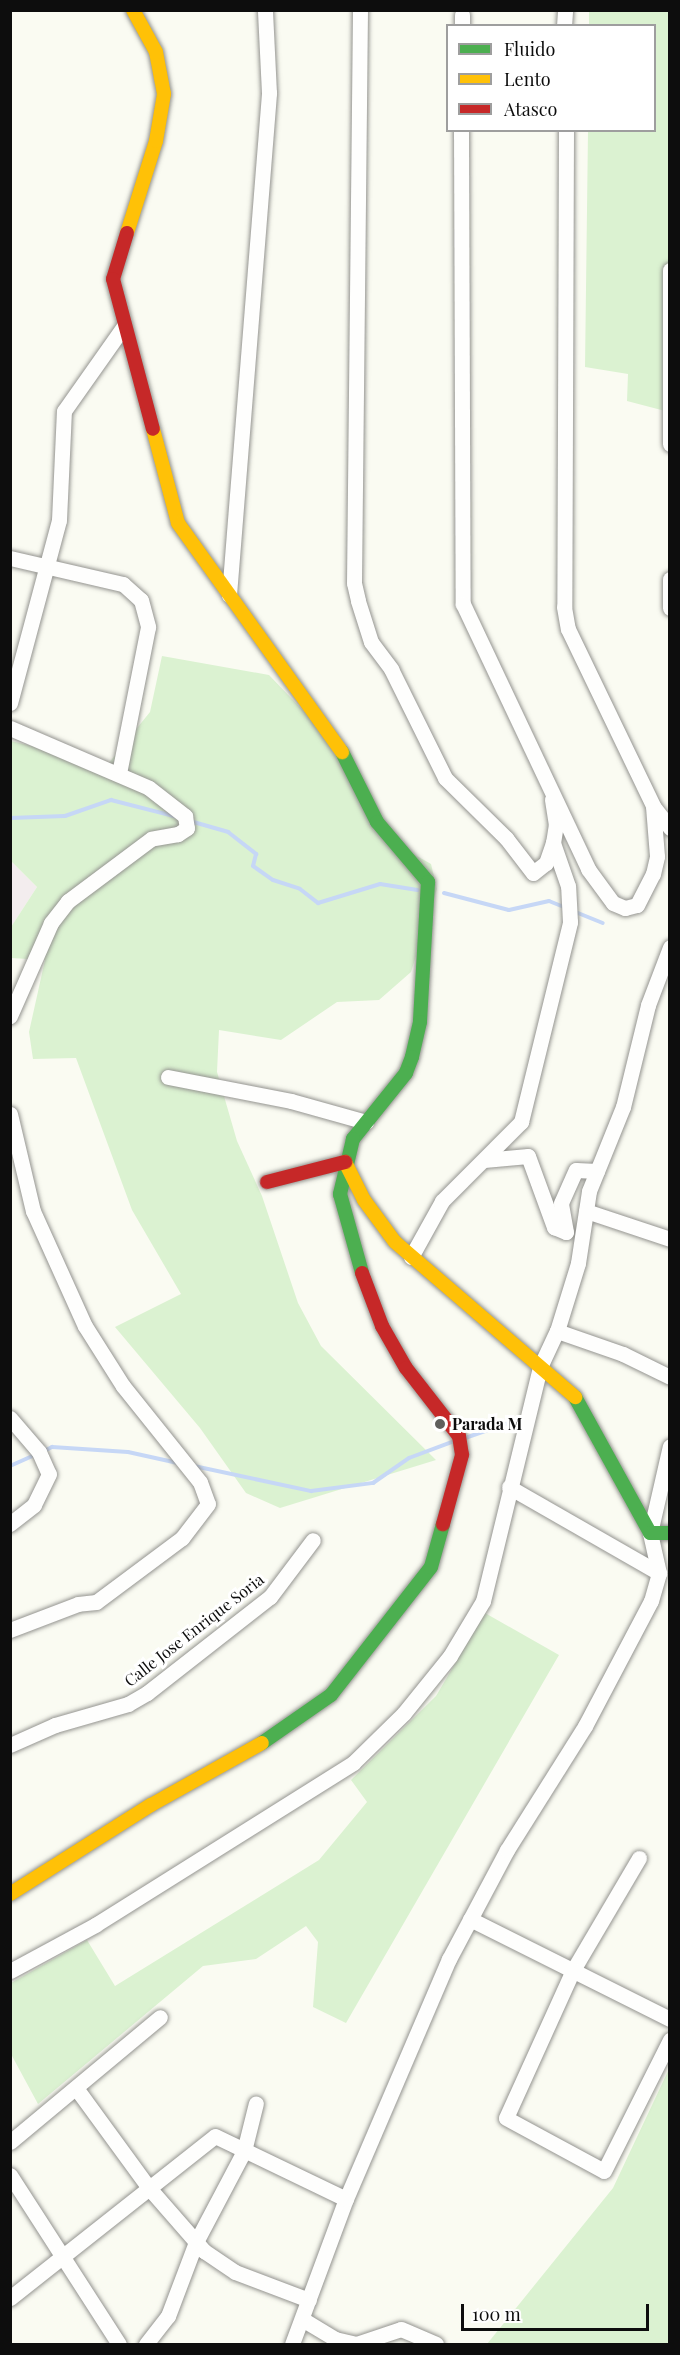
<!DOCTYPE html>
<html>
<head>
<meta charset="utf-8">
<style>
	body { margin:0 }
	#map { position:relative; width:680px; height:2355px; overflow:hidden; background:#fafbf2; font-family:"Playfair Display",serif }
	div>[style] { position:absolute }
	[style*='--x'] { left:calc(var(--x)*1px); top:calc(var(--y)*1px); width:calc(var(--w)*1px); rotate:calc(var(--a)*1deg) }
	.industrial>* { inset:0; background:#f3edee }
	.green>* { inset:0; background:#dbf2d1 }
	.stream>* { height:4px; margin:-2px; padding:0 2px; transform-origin:2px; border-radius:2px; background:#c6d7f6 }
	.roads { filter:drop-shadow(0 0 2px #949490) drop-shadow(0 0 2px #949490) }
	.street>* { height:15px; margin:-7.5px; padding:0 7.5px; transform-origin:7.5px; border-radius:7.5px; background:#fefefd }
	.fast>* { height:14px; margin:-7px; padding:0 7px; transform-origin:7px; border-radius:7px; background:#4caf50 }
	.slow>* { height:14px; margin:-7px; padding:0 7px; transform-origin:7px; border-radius:7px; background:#ffc107 }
	.jam>* { height:14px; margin:-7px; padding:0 7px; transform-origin:7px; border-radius:7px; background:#c62828 }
	.dots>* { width:16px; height:16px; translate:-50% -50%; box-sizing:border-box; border:3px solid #fff; border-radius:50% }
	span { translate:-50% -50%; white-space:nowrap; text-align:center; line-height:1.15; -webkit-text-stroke:6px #fff; paint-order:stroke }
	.poi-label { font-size:16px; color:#0d0d0d; font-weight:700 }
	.left { translate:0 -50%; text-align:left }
	.street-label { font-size:16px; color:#0d0d0d }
	.frame { position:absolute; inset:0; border:12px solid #0d0d0d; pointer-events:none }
	.legend { position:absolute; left:446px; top:24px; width:210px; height:108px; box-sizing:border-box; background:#fff; border:2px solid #9e9e9e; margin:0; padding:8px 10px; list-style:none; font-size:18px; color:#0d0d0d }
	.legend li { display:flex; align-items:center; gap:12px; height:30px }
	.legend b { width:30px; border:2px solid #9e9e9e }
	.scale { position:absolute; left:461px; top:2304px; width:188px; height:27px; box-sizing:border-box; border:3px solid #0d0d0d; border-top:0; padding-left:8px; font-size:18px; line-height:21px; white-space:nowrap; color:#0d0d0d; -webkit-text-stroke:4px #fff; paint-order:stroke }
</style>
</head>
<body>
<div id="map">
	<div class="industrial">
		<div style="clip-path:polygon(11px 861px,37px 887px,11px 927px)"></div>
	</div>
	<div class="green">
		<div style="clip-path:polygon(589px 11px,669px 11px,669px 412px,627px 401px,628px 374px,585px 367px,588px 131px,654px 130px,654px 26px,589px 25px)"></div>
		<div style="clip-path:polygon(162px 656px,269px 675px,316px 724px,387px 839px,431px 864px,437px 889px,411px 972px,379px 1000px,337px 1002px,281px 1040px,219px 1030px,217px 1072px,237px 1141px,262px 1196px,298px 1303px,321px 1346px,436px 1460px,280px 1508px,246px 1493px,200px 1428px,115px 1327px,181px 1294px,132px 1210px,76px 1058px,33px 1059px,29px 1032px,45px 960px,11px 958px,11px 927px,37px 887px,11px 861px,11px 741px,108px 764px,150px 712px)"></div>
		<div style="clip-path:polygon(485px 1613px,559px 1655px,346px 2023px,313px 2007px,318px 1942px,306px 1926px,256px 1959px,203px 1966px,38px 2104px,11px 2054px,11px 1983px,87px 1940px,115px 1986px,319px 1860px,367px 1802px,351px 1780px,436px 1696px)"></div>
		<div style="clip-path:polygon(669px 2069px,669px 2344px,487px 2344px,613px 2188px)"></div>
	</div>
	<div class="stream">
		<div style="--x:10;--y:818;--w:55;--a:-2.1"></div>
		<div style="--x:65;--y:816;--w:49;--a:-19.2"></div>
		<div style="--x:111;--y:800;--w:68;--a:14.4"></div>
		<div style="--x:190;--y:821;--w:40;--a:16"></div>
		<div style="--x:228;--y:832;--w:36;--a:38"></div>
		<div style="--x:256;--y:854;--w:12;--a:104"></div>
		<div style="--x:253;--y:866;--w:24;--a:35"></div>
		<div style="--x:273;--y:880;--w:28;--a:18"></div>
		<div style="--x:300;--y:889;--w:23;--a:38"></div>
		<div style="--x:318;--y:903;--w:65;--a:-17"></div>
		<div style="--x:380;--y:884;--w:38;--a:9"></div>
		<div style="--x:444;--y:893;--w:67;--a:14.7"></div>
		<div style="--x:509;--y:910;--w:41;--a:-12.7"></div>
		<div style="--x:549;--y:901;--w:18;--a:22"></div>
		<div style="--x:573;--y:911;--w:32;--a:22"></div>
		<div style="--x:465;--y:1438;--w:61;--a:-19"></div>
		<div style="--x:44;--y:1451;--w:9;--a:-27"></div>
		<div style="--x:52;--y:1447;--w:76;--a:3.8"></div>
		<div style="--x:128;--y:1452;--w:51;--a:12.4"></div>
		<div style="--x:10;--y:1466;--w:30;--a:-24"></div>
		<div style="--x:194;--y:1466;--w:120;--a:12.1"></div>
		<div style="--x:311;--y:1491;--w:63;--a:-7.4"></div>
		<div style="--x:373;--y:1483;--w:44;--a:-34.8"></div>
		<div style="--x:409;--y:1458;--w:46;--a:-20.4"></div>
	</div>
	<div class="roads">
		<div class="street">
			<div style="--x:360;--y:10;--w:573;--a:90.6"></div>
			<div style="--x:354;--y:583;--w:18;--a:77"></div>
			<div style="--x:358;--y:601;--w:43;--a:72.4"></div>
			<div style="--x:371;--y:642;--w:34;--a:53"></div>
			<div style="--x:391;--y:669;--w:122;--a:63.6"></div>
			<div style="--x:445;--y:778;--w:86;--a:44.5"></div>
			<div style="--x:506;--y:838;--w:44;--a:52.4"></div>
			<div style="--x:533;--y:873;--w:16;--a:-38"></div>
			<div style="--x:546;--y:863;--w:21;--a:-71"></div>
			<div style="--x:553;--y:843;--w:18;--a:-81"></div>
			<div style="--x:556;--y:825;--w:26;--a:-99"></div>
			<div style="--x:462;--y:15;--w:11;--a:90"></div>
			<div style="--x:564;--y:26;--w:16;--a:-86"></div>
			<div style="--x:461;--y:130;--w:474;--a:89.8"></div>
			<div style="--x:463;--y:604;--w:293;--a:64.7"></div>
			<div style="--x:588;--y:869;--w:42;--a:53.7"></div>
			<div style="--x:613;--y:903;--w:13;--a:23"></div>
			<div style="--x:625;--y:908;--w:12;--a:-14"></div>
			<div style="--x:637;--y:905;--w:35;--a:-63"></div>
			<div style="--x:653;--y:874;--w:18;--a:-77"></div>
			<div style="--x:657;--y:856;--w:50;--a:-94.6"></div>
			<div style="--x:566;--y:130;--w:477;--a:90.2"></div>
			<div style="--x:564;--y:607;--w:22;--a:80"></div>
			<div style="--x:568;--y:629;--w:196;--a:64.3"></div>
			<div style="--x:653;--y:806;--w:28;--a:52"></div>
			<div style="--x:670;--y:270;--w:174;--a:90"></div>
			<div style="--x:10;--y:558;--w:116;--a:13"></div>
			<div style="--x:123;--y:584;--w:24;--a:42"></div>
			<div style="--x:141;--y:600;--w:28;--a:75"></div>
			<div style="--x:148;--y:627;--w:149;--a:101.2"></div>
			<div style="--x:670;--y:579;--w:29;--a:90"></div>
			<div style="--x:229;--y:595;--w:504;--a:-85.44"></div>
			<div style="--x:269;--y:93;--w:83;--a:-92.8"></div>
			<div style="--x:10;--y:703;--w:189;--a:-75"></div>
			<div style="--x:59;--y:520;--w:109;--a:-87.4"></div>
			<div style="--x:64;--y:411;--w:104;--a:-54.8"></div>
			<div style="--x:10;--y:728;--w:151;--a:23.3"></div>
			<div style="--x:149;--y:788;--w:46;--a:37.9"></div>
			<div style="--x:185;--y:816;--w:12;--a:81"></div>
			<div style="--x:187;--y:828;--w:11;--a:146"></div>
			<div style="--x:178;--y:834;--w:27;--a:170"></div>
			<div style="--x:151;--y:839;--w:104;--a:143.2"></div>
			<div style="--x:68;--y:901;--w:28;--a:128"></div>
			<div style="--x:51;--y:923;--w:102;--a:113.8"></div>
			<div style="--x:168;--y:1077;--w:125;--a:11"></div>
			<div style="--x:291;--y:1101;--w:78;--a:15.6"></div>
			<div style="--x:10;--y:1114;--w:100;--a:76.7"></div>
			<div style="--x:33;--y:1211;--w:126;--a:65.7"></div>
			<div style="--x:85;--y:1326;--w:71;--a:57.7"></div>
			<div style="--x:123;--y:1386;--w:123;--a:51.3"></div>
			<div style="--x:200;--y:1482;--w:23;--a:70"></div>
			<div style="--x:208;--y:1504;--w:43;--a:127.4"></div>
			<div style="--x:182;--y:1538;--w:107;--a:143.3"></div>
			<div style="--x:96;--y:1602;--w:18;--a:174"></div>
			<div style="--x:78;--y:1604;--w:73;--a:159.1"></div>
			<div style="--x:484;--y:1160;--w:44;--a:-5.2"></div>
			<div style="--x:528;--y:1156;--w:76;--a:69.9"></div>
			<div style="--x:554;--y:1227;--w:13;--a:23"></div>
			<div style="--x:566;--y:1232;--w:29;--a:-100"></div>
			<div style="--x:561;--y:1203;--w:36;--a:-66"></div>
			<div style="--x:576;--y:1170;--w:21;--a:3"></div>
			<div style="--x:586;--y:1211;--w:89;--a:18.4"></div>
			<div style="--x:411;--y:1257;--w:64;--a:-61"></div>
			<div style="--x:442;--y:1201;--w:112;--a:-45"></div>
			<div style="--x:521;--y:1122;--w:206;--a:-76.2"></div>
			<div style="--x:570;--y:922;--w:36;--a:-93"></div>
			<div style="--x:568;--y:886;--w:46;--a:-109.2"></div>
			<div style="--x:557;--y:1331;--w:70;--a:19.2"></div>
			<div style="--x:623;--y:1354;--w:52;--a:26.1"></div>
			<div style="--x:10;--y:1418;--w:45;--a:49.5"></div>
			<div style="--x:39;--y:1452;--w:24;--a:66"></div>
			<div style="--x:49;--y:1474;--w:34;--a:116"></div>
			<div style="--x:34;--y:1505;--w:31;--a:142"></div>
			<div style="--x:509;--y:1487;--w:173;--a:29.8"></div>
			<div style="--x:10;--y:1745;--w:49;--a:-24"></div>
			<div style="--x:55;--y:1725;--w:76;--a:-16"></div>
			<div style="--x:128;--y:1704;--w:22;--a:-30"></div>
			<div style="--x:147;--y:1693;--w:156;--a:-38"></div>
			<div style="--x:270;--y:1597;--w:71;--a:-53"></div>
			<div style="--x:639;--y:1858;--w:130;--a:120.5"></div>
			<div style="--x:573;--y:1970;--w:162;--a:114.4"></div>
			<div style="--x:506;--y:2118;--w:111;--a:28.4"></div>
			<div style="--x:604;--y:2171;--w:147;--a:-63.3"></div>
			<div style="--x:470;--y:1919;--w:224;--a:26.6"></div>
			<div style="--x:10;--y:1971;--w:97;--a:-28.4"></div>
			<div style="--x:95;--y:1925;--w:305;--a:-32.1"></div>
			<div style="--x:353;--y:1763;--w:71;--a:-44.4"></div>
			<div style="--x:404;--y:1713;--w:73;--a:-51.1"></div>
			<div style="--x:450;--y:1656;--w:64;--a:-59"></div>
			<div style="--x:483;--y:1601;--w:241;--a:-76.3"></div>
			<div style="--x:540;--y:1367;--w:40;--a:-65"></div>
			<div style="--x:557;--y:1331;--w:71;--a:-72.8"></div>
			<div style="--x:578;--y:1263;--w:73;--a:-81.3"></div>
			<div style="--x:589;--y:1191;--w:91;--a:-68"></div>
			<div style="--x:623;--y:1107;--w:105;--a:-76.2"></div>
			<div style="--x:648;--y:1005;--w:62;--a:-69.2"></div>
			<div style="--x:76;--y:2088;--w:124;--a:53.9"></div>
			<div style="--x:149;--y:2188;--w:84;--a:48.9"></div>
			<div style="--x:204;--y:2251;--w:37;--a:34"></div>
			<div style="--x:235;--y:2272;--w:79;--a:20.7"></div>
			<div style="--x:10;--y:2142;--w:195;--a:-39.8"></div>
			<div style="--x:10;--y:2175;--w:201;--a:57.2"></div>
			<div style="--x:10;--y:2298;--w:261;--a:-38.3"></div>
			<div style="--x:215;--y:2136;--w:145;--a:25.7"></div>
			<div style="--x:302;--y:2319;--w:39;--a:31"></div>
			<div style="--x:335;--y:2339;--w:22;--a:13"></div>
			<div style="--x:356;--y:2344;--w:47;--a:-18.4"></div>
			<div style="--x:401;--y:2329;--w:38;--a:23"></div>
			<div style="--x:146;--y:2344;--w:36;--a:-52"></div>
			<div style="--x:168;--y:2316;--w:79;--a:-69.3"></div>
			<div style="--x:196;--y:2242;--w:103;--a:-62.2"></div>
			<div style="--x:244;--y:2151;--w:49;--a:-76"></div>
			<div style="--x:292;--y:2344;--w:155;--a:-69.6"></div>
			<div style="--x:346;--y:2199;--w:261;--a:-66.8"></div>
			<div style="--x:449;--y:1959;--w:123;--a:-62"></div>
			<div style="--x:507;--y:1850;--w:146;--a:-57.8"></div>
			<div style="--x:585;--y:1726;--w:141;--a:-62.2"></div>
			<div style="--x:651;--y:1601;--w:29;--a:-74"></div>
			<div style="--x:659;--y:1573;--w:41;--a:-102.7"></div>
			<div style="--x:650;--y:1533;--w:89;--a:-77.1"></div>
		</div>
		<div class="fast">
			<div style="--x:342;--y:752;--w:78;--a:63.4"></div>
			<div style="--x:377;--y:822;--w:79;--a:49.6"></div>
			<div style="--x:428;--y:882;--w:140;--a:93.3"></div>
			<div style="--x:420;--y:1022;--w:36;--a:103"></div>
			<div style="--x:412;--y:1057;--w:17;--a:111"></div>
			<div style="--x:406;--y:1073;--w:85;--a:128.8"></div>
			<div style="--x:353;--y:1139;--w:57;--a:103.3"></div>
			<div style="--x:340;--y:1194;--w:82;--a:74.4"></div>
			<div style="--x:575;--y:1397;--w:155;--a:61.1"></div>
			<div style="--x:650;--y:1533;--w:20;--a:0"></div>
			<div style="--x:262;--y:1743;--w:84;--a:-34.8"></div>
			<div style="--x:331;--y:1695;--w:162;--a:-52"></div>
			<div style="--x:431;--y:1567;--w:45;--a:-74.4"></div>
		</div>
		<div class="slow">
			<div style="--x:127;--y:233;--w:96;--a:-72.5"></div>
			<div style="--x:156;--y:141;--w:48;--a:-80.3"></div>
			<div style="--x:164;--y:94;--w:43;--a:-100.8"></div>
			<div style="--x:156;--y:52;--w:48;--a:-118.7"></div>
			<div style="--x:153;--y:429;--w:97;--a:75.1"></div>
			<div style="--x:178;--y:523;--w:282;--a:54.4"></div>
			<div style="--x:345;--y:1162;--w:42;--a:63.4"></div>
			<div style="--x:364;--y:1200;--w:52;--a:53.6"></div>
			<div style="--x:395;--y:1242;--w:238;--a:40.7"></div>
			<div style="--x:10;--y:1894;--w:167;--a:-32.3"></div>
			<div style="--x:151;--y:1805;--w:127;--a:-29.2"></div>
		</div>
		<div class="jam">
			<div style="--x:127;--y:233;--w:48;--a:106.9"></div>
			<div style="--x:113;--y:279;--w:155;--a:75.1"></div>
			<div style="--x:267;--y:1182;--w:81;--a:-14.4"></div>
			<div style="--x:362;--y:1273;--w:57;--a:69.3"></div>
			<div style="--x:382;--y:1326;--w:48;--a:60.3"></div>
			<div style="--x:406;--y:1368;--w:86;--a:52.1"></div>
			<div style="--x:459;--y:1436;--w:19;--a:81"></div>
			<div style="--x:462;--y:1455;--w:72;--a:105.4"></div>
		</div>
	</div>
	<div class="dots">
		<div style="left:440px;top:1424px;background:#60605d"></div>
	</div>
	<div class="poi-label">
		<span class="left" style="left:452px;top:1424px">Parada M</span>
	</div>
	<div class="street-label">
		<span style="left:194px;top:1630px;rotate:-38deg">Calle Jose Enrique Soria</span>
	</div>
	<div class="frame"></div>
	<ul class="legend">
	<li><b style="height:8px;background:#4caf50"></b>Fluido</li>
	<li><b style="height:8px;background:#ffc107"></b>Lento</li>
	<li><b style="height:8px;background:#c62828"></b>Atasco</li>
	</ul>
	<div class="scale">100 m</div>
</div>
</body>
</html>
